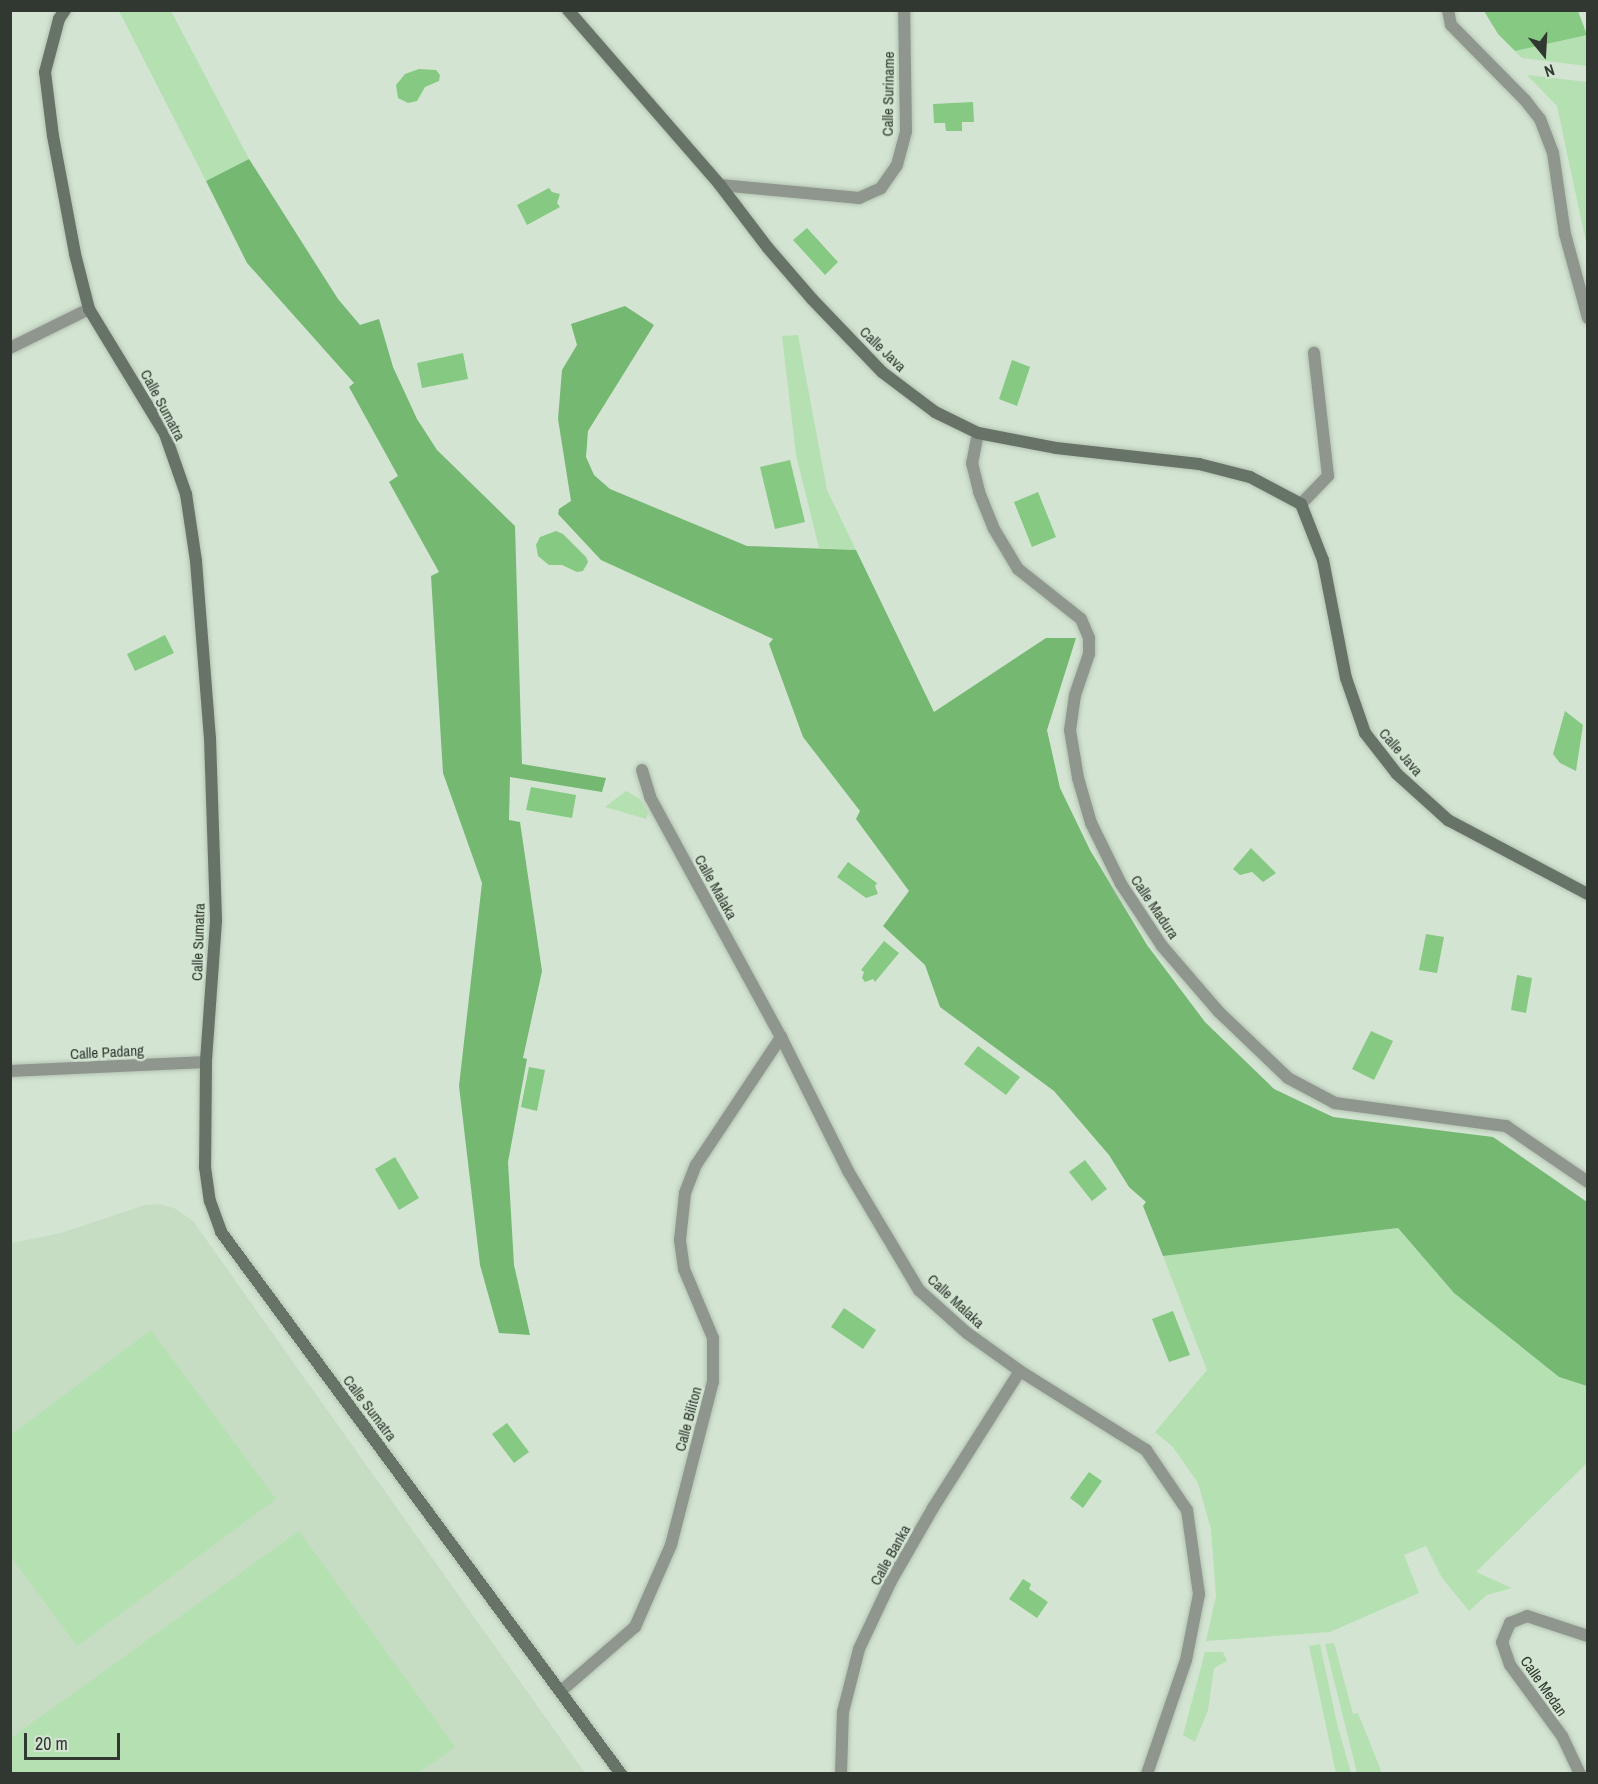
<!DOCTYPE html>
<html>
<head>
<meta charset="utf-8">
<style>
	body { margin:0 }
	#map { position:relative; width:1598px; height:1784px; overflow:hidden; background:#d3e5d2; font-family:"Archivo Narrow",sans-serif }
	div>[style] { position:absolute }
	[style*='--x'] { left:calc(var(--x)*1px); top:calc(var(--y)*1px); width:calc(var(--w)*1px); rotate:calc(var(--a)*1deg) }
	.built>* { inset:0; background:#c6ddc4 }
	.green>* { inset:0; background:#b4e0b2 }
	.forest>* { inset:0; background:#74b872 }
	.water>* { inset:0; background:#85c982 }
	.roads { filter:drop-shadow(0 0 2px #b3c2b2) drop-shadow(0 0 2px #b3c2b2) }
	.street>* { height:12px; margin:-6px; padding:0 6px; transform-origin:6px; border-radius:6px; background:#8f968e }
	.secondary>* { height:12px; margin:-6px; padding:0 6px; transform-origin:6px; border-radius:6px; background:#687368 }
	span { translate:-50% -50%; white-space:nowrap; text-align:center; line-height:1.15; -webkit-text-stroke:5px #d3e5d2; paint-order:stroke }
	.street-label { font-size:15px; color:#313831 }
	.frame { position:absolute; inset:0; border:12px solid #313831; pointer-events:none }
	.north { position:absolute; left:1514px; top:24px; width:60px; height:60px; -webkit-text-stroke:4px #d3e5d2; paint-order:stroke; rotate:162deg; font-size:16px; font-weight:700; line-height:24px; text-align:center; color:#313831 }
	.north::after { content:''; display:block; margin:auto; width:21px; height:27px; background:#313831; clip-path:polygon(50% 0,100% 100%,50% 72%,0 100%) }
	.scale { position:absolute; left:24px; top:1733px; width:96px; height:27px; box-sizing:border-box; border:3px solid #313831; border-top:0; padding-left:8px; font-size:18px; line-height:21px; white-space:nowrap; color:#313831; -webkit-text-stroke:4px #d3e5d2; paint-order:stroke }
</style>
</head>
<body>
<div id="map">
	<div class="built">
		<div style="clip-path:polygon(160px 1204px,176px 1209px,193px 1221px,585px 1773px,11px 1774px,11px 1243px,61px 1233px,145px 1205px)"></div>
	</div>
	<div class="green">
		<div style="clip-path:polygon(119px 11px,171px 11px,249px 159px,206px 181px)"></div>
		<div style="clip-path:polygon(1587px 35px,1587px 66px,1522px 58px,1515px 51px)"></div>
		<div style="clip-path:polygon(1527px 75px,1587px 82px,1587px 247px,1557px 106px)"></div>
		<div style="clip-path:polygon(798px 335px,827px 490px,856px 550px,819px 548px,796px 455px,782px 336px)"></div>
		<div style="clip-path:polygon(626px 791px,640px 799px,648px 813px,646px 819px,605px 807px)"></div>
		<div style="clip-path:polygon(1398px 1228px,1454px 1293px,1559px 1377px,1587px 1386px,1587px 1463px,1476px 1572px,1512px 1588px,1487px 1595px,1469px 1611px,1442px 1578px,1426px 1546px,1404px 1555px,1419px 1593px,1330px 1632px,1206px 1641px,1216px 1596px,1211px 1529px,1198px 1483px,1173px 1447px,1155px 1432px,1207px 1370px,1163px 1256px)"></div>
		<div style="clip-path:polygon(151px 1330px,276px 1499px,77px 1646px,11px 1557px,11px 1435px)"></div>
		<div style="clip-path:polygon(299px 1531px,455px 1747px,418px 1773px,11px 1773px,11px 1738px)"></div>
		<div style="clip-path:polygon(1334px 1643px,1353px 1714px,1358px 1713px,1382px 1773px,1357px 1773px,1325px 1644px)"></div>
		<div style="clip-path:polygon(1320px 1644px,1337px 1724px,1351px 1773px,1336px 1773px,1309px 1646px)"></div>
		<div style="clip-path:polygon(1205px 1652px,1223px 1652px,1227px 1661px,1214px 1668px,1208px 1710px,1195px 1742px,1183px 1735px)"></div>
	</div>
	<div class="forest">
		<div style="clip-path:polygon(249px 159px,338px 299px,360px 325px,379px 319px,393px 367px,417px 419px,437px 450px,515px 526px,522px 764px,606px 778px,602px 792px,510px 777px,509px 820px,520px 822px,542px 971px,523px 1058px,527px 1059px,508px 1162px,514px 1265px,530px 1335px,499px 1333px,480px 1265px,459px 1086px,482px 883px,443px 773px,431px 576px,439px 572px,389px 482px,398px 476px,349px 387px,354px 383px,247px 263px,206px 181px)"></div>
		<div style="clip-path:polygon(625px 306px,654px 325px,588px 431px,586px 457px,594px 475px,610px 489px,747px 546px,856px 550px,934px 712px,1046px 638px,1076px 638px,1047px 730px,1060px 788px,1090px 850px,1147px 945px,1205px 1022px,1274px 1089px,1333px 1117px,1493px 1137px,1587px 1202px,1587px 1386px,1559px 1377px,1454px 1293px,1398px 1228px,1163px 1256px,1143px 1206px,1146px 1202px,1129px 1187px,1109px 1155px,1054px 1091px,940px 1007px,925px 965px,883px 926px,909px 891px,856px 819px,860px 811px,803px 737px,769px 644px,773px 639px,601px 560px,558px 514px,559px 509px,571px 501px,558px 419px,562px 370px,577px 345px,571px 324px)"></div>
	</div>
	<div class="water">
		<div style="clip-path:polygon(1484px 11px,1578px 11px,1587px 35px,1515px 51px,1498px 34px)"></div>
		<div style="clip-path:polygon(419px 69px,436px 70px,440px 75px,439px 81px,425px 87px,417px 101px,408px 103px,398px 98px,396px 85px,405px 74px)"></div>
		<div style="clip-path:polygon(973px 102px,974px 122px,962px 122px,962px 131px,946px 131px,945px 123px,934px 123px,933px 104px)"></div>
		<div style="clip-path:polygon(549px 188px,552px 192px,560px 194px,557px 203px,560px 207px,527px 225px,517px 205px)"></div>
		<div style="clip-path:polygon(807px 228px,838px 262px,825px 275px,793px 240px)"></div>
		<div style="clip-path:polygon(463px 353px,468px 379px,422px 388px,417px 363px)"></div>
		<div style="clip-path:polygon(1012px 360px,1030px 367px,1017px 406px,999px 399px)"></div>
		<div style="clip-path:polygon(790px 460px,805px 522px,775px 529px,760px 467px)"></div>
		<div style="clip-path:polygon(1038px 492px,1056px 537px,1032px 547px,1014px 502px)"></div>
		<div style="clip-path:polygon(556px 531px,563px 534px,586px 557px,588px 562px,583px 571px,577px 572px,562px 565px,549px 565px,538px 556px,536px 545px,540px 537px)"></div>
		<div style="clip-path:polygon(165px 635px,174px 653px,135px 671px,127px 654px)"></div>
		<div style="clip-path:polygon(1565px 711px,1583px 725px,1576px 771px,1560px 763px,1553px 754px)"></div>
		<div style="clip-path:polygon(531px 787px,576px 795px,572px 818px,526px 810px)"></div>
		<div style="clip-path:polygon(1251px 848px,1276px 873px,1263px 882px,1252px 872px,1240px 875px,1233px 869px)"></div>
		<div style="clip-path:polygon(848px 862px,877px 883px,875px 886px,878px 894px,866px 898px,837px 877px)"></div>
		<div style="clip-path:polygon(1426px 934px,1444px 937px,1437px 973px,1419px 970px)"></div>
		<div style="clip-path:polygon(884px 941px,899px 953px,875px 982px,873px 979px,865px 982px,862px 978px,864px 972px,861px 970px)"></div>
		<div style="clip-path:polygon(1517px 975px,1532px 978px,1526px 1013px,1511px 1010px)"></div>
		<div style="clip-path:polygon(1371px 1031px,1393px 1041px,1374px 1080px,1352px 1069px)"></div>
		<div style="clip-path:polygon(978px 1046px,1020px 1077px,1006px 1095px,964px 1064px)"></div>
		<div style="clip-path:polygon(529px 1067px,545px 1070px,537px 1111px,521px 1107px)"></div>
		<div style="clip-path:polygon(395px 1157px,419px 1198px,399px 1210px,375px 1169px)"></div>
		<div style="clip-path:polygon(1085px 1160px,1107px 1189px,1092px 1201px,1069px 1172px)"></div>
		<div style="clip-path:polygon(844px 1308px,876px 1330px,863px 1349px,831px 1327px)"></div>
		<div style="clip-path:polygon(1173px 1311px,1190px 1355px,1169px 1362px,1152px 1319px)"></div>
		<div style="clip-path:polygon(507px 1423px,529px 1452px,514px 1463px,492px 1434px)"></div>
		<div style="clip-path:polygon(1089px 1472px,1102px 1481px,1083px 1508px,1070px 1498px)"></div>
		<div style="clip-path:polygon(1023px 1579px,1031px 1584px,1029px 1589px,1048px 1602px,1037px 1618px,1009px 1599px)"></div>
	</div>
	<div class="roads">
		<div class="street">
			<div style="--x:1448;--y:10;--w:15;--a:79"></div>
			<div style="--x:1451;--y:25;--w:105;--a:45.4"></div>
			<div style="--x:1525;--y:100;--w:24;--a:52"></div>
			<div style="--x:1540;--y:119;--w:36;--a:69"></div>
			<div style="--x:1553;--y:153;--w:82;--a:81.6"></div>
			<div style="--x:1565;--y:234;--w:87;--a:74.7"></div>
			<div style="--x:720;--y:185;--w:140;--a:5.3"></div>
			<div style="--x:859;--y:198;--w:24;--a:-24"></div>
			<div style="--x:881;--y:188;--w:28;--a:-55"></div>
			<div style="--x:897;--y:165;--w:35;--a:-75"></div>
			<div style="--x:906;--y:131;--w:121;--a:-90.9"></div>
			<div style="--x:10;--y:348;--w:88;--a:-26.3"></div>
			<div style="--x:978;--y:433;--w:31;--a:101"></div>
			<div style="--x:972;--y:463;--w:30;--a:76"></div>
			<div style="--x:979;--y:492;--w:40;--a:68"></div>
			<div style="--x:994;--y:529;--w:47;--a:59"></div>
			<div style="--x:1018;--y:569;--w:80;--a:38.4"></div>
			<div style="--x:1081;--y:619;--w:21;--a:67"></div>
			<div style="--x:1089;--y:638;--w:16;--a:90"></div>
			<div style="--x:1089;--y:654;--w:43;--a:108.9"></div>
			<div style="--x:1075;--y:695;--w:35;--a:98"></div>
			<div style="--x:1070;--y:730;--w:49;--a:80.5"></div>
			<div style="--x:1078;--y:778;--w:47;--a:73.9"></div>
			<div style="--x:1091;--y:823;--w:68;--a:63.8"></div>
			<div style="--x:1121;--y:884;--w:74;--a:56.5"></div>
			<div style="--x:1162;--y:946;--w:87;--a:49.2"></div>
			<div style="--x:1219;--y:1012;--w:95;--a:43.7"></div>
			<div style="--x:1288;--y:1078;--w:53;--a:28"></div>
			<div style="--x:1335;--y:1103;--w:173;--a:7.7"></div>
			<div style="--x:1506;--y:1126;--w:99;--a:34.3"></div>
			<div style="--x:1301;--y:504;--w:39;--a:-46"></div>
			<div style="--x:1328;--y:476;--w:124;--a:-96.5"></div>
			<div style="--x:642;--y:770;--w:28;--a:73"></div>
			<div style="--x:650;--y:797;--w:273;--a:61.4"></div>
			<div style="--x:781;--y:1037;--w:150;--a:63.4"></div>
			<div style="--x:848;--y:1171;--w:139;--a:59.2"></div>
			<div style="--x:919;--y:1290;--w:64;--a:41.9"></div>
			<div style="--x:967;--y:1333;--w:65;--a:35.6"></div>
			<div style="--x:1020;--y:1371;--w:149;--a:32.1"></div>
			<div style="--x:1146;--y:1450;--w:73;--a:55.7"></div>
			<div style="--x:1187;--y:1510;--w:85;--a:81.9"></div>
			<div style="--x:1199;--y:1594;--w:67;--a:101.1"></div>
			<div style="--x:1186;--y:1660;--w:120;--a:108.9"></div>
			<div style="--x:10;--y:1071;--w:196;--a:-2.6"></div>
			<div style="--x:561;--y:1691;--w:98;--a:-40.9"></div>
			<div style="--x:635;--y:1627;--w:90;--a:-66.3"></div>
			<div style="--x:671;--y:1545;--w:168;--a:-75.6"></div>
			<div style="--x:713;--y:1382;--w:44;--a:-90"></div>
			<div style="--x:713;--y:1338;--w:75;--a:-112.8"></div>
			<div style="--x:684;--y:1269;--w:29;--a:-98"></div>
			<div style="--x:680;--y:1240;--w:47;--a:-83.9"></div>
			<div style="--x:685;--y:1193;--w:30;--a:-69"></div>
			<div style="--x:696;--y:1165;--w:154;--a:-56.4"></div>
			<div style="--x:841;--y:1774;--w:62;--a:-88.2"></div>
			<div style="--x:843;--y:1712;--w:65;--a:-75.7"></div>
			<div style="--x:859;--y:1649;--w:75;--a:-64.8"></div>
			<div style="--x:891;--y:1581;--w:84;--a:-60.1"></div>
			<div style="--x:933;--y:1508;--w:162;--a:-57.6"></div>
			<div style="--x:1580;--y:1774;--w:42;--a:-115.3"></div>
			<div style="--x:1562;--y:1736;--w:88;--a:-126.2"></div>
			<div style="--x:1510;--y:1665;--w:24;--a:-109"></div>
			<div style="--x:1502;--y:1642;--w:21;--a:-67"></div>
			<div style="--x:1510;--y:1623;--w:18;--a:-22"></div>
			<div style="--x:1527;--y:1616;--w:64;--a:18.2"></div>
		</div>
		<div class="secondary">
			<div style="--x:65;--y:10;--w:11;--a:124"></div>
			<div style="--x:59;--y:19;--w:55;--a:104.8"></div>
			<div style="--x:45;--y:72;--w:64;--a:82.9"></div>
			<div style="--x:53;--y:136;--w:120;--a:79.4"></div>
			<div style="--x:75;--y:254;--w:57;--a:75.7"></div>
			<div style="--x:89;--y:309;--w:146;--a:58.7"></div>
			<div style="--x:165;--y:434;--w:64;--a:70.7"></div>
			<div style="--x:186;--y:494;--w:68;--a:81.5"></div>
			<div style="--x:196;--y:561;--w:178;--a:85.5"></div>
			<div style="--x:210;--y:738;--w:183;--a:88.1"></div>
			<div style="--x:216;--y:921;--w:141;--a:94.1"></div>
			<div style="--x:206;--y:1062;--w:105;--a:90.5"></div>
			<div style="--x:205;--y:1167;--w:34;--a:82"></div>
			<div style="--x:210;--y:1201;--w:33;--a:70"></div>
			<div style="--x:221;--y:1232;--w:674;--a:53.57"></div>
			<div style="--x:568;--y:10;--w:232;--a:49"></div>
			<div style="--x:720;--y:185;--w:79;--a:52.7"></div>
			<div style="--x:768;--y:248;--w:67;--a:49.2"></div>
			<div style="--x:812;--y:299;--w:101;--a:46.2"></div>
			<div style="--x:882;--y:372;--w:66;--a:37"></div>
			<div style="--x:935;--y:412;--w:48;--a:26"></div>
			<div style="--x:978;--y:433;--w:79;--a:10.9"></div>
			<div style="--x:1056;--y:448;--w:144;--a:6.4"></div>
			<div style="--x:1199;--y:464;--w:53;--a:14.3"></div>
			<div style="--x:1250;--y:477;--w:58;--a:27.9"></div>
			<div style="--x:1301;--y:504;--w:60;--a:68.6"></div>
			<div style="--x:1323;--y:560;--w:120;--a:79"></div>
			<div style="--x:1346;--y:678;--w:58;--a:70.9"></div>
			<div style="--x:1365;--y:733;--w:52;--a:52"></div>
			<div style="--x:1397;--y:774;--w:69;--a:42"></div>
			<div style="--x:1448;--y:820;--w:158;--a:27.9"></div>
		</div>
	</div>
	<div class="street-label">
		<span style="left:888px;top:94px;rotate:-89deg">Calle Suriname</span>
		<span style="left:883px;top:349px;rotate:44deg">Calle Java</span>
		<span style="left:163px;top:405px;rotate:62deg">Calle Sumatra</span>
		<span style="left:1401px;top:752px;rotate:49deg">Calle Java</span>
		<span style="left:716px;top:887px;rotate:61deg">Calle Malaka</span>
		<span style="left:1155px;top:907px;rotate:56deg">Calle Madura</span>
		<span style="left:198px;top:942px;rotate:-88deg">Calle Sumatra</span>
		<span style="left:107px;top:1052px;rotate:-3deg">Calle Padang</span>
		<span style="left:956px;top:1301px;rotate:43deg">Calle Malaka</span>
		<span style="left:370px;top:1408px;rotate:53deg">Calle Sumatra</span>
		<span style="left:688px;top:1419px;rotate:-75deg">Calle Biliton</span>
		<span style="left:890px;top:1555px;rotate:-61deg">Calle Banka</span>
		<span style="left:1544px;top:1686px;rotate:55deg">Calle Medan</span>
	</div>
	<div class="frame"></div>
	<div class="north">N</div>
	<div class="scale">20 m</div>
</div>
</body>
</html>
